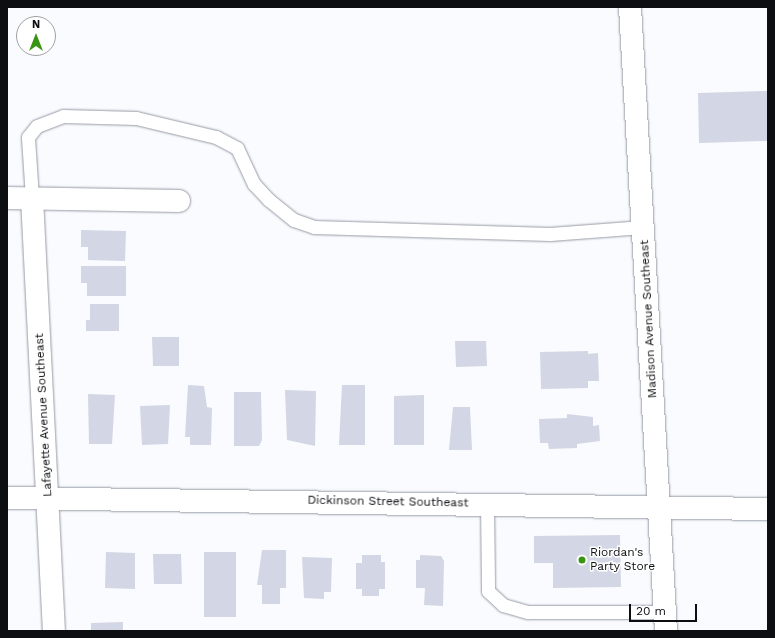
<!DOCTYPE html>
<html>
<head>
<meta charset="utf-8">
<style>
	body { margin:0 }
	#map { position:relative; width:775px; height:638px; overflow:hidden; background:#fafbfe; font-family:"Work Sans",sans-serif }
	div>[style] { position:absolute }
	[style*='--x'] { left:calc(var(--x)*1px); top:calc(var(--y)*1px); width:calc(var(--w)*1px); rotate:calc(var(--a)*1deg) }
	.building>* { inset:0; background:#d3d6e4 }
	.roads { filter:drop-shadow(0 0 1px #979aa6) drop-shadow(0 0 1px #979aa6) }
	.lane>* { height:13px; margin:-6.5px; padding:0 6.5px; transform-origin:6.5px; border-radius:6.5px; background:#fff }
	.street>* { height:22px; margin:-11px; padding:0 11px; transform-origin:11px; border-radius:11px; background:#fff }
	.secondary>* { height:22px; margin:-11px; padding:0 11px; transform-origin:11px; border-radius:11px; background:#fff }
	.dots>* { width:11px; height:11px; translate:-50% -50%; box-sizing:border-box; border:2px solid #fff; border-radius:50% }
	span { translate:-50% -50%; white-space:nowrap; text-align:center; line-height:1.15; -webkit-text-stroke:3px #fff; paint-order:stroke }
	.street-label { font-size:12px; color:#0d0e12 }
	.poi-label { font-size:12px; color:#0d0e12 }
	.left { translate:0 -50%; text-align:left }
	.frame { position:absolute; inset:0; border:8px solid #0d0e12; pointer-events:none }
	.north { position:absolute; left:16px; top:16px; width:40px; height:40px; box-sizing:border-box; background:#fff; border:1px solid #9e9fa0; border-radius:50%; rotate:0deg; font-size:11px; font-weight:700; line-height:16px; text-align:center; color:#0d0e12 }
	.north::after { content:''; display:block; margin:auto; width:14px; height:18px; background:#389512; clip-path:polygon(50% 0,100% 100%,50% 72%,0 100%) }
	.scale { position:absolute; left:629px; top:604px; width:68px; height:18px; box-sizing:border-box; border:2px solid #0d0e12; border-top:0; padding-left:5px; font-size:12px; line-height:14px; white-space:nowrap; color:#0d0e12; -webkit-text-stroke:3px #fff; paint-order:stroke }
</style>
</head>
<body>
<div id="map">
	<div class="building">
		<div style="clip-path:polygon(767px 91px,768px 141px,699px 143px,698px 93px)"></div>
		<div style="clip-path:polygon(81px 230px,126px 231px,125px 261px,88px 260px,88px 247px,81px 247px)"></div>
		<div style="clip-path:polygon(81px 266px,126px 266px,126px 296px,87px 296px,87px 283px,81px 283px)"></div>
		<div style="clip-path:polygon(90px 304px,119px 304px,119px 331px,86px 331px,86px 320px,90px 320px)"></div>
		<div style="clip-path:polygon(152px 337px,179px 337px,179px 366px,153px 366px)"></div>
		<div style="clip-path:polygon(455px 341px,486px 341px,487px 366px,456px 367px)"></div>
		<div style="clip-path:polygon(588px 351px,588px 354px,598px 353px,599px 381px,588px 381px,588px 388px,541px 389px,540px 352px)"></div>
		<div style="clip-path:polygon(188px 385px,204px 386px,207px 407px,212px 408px,211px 445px,190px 445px,190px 437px,185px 437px)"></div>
		<div style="clip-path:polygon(342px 385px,365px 385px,365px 445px,339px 445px)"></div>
		<div style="clip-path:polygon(285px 390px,316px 391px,315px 446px,287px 440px)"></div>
		<div style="clip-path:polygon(234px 392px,261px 392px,262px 440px,259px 446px,234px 446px)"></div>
		<div style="clip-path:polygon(88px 394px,115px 395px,112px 444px,89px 444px)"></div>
		<div style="clip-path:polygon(424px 395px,424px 445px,394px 445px,394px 396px)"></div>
		<div style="clip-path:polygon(170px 405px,168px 444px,142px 445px,140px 406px)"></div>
		<div style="clip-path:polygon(453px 407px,470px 407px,472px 450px,449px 450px)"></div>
		<div style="clip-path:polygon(567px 414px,593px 417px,593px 426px,599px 425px,600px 441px,577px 444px,577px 448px,549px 449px,548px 443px,540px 443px,539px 419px,567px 418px)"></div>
		<div style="clip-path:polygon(620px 535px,621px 587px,553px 588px,553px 563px,534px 563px,534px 536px)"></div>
		<div style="clip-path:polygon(262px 550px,286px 550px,286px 588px,280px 588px,280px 604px,262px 604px,262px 585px,257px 585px)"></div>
		<div style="clip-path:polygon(106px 552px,135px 553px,135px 589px,105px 588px)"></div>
		<div style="clip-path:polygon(204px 552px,236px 552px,236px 617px,204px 617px)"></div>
		<div style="clip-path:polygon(153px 554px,181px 554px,182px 584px,154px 584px)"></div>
		<div style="clip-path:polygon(362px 555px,381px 555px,381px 562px,385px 562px,385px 589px,379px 589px,379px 596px,362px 596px,362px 589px,356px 589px,356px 563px,362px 563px)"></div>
		<div style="clip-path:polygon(420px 555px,441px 556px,444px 561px,443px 606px,424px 605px,425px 588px,416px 588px,416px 560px,420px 560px)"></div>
		<div style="clip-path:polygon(302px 557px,332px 558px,331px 592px,324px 592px,324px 599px,304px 598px)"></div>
		<div style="clip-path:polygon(123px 622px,123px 631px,91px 631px,91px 623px)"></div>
	</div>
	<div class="roads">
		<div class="lane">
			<div style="--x:32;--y:198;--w:61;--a:-93.8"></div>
			<div style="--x:28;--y:137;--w:14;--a:-51"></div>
			<div style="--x:37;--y:126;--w:28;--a:-21"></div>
			<div style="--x:63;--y:116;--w:73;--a:1.6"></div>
			<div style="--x:136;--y:118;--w:82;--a:13.4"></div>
			<div style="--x:216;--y:137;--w:24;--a:28"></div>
			<div style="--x:237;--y:148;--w:40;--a:65"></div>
			<div style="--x:254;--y:184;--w:22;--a:47"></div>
			<div style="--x:269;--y:200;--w:32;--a:39"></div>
			<div style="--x:294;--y:220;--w:21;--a:19"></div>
			<div style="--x:314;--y:227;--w:236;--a:1.7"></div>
			<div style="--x:550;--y:234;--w:93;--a:-4.3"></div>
			<div style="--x:487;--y:503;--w:88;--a:89.3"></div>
			<div style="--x:488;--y:591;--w:21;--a:43"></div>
			<div style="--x:503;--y:605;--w:26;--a:16"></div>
			<div style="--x:528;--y:612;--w:137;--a:0"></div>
		</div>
		<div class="street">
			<div style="--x:7;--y:198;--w:172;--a:1"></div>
			<div style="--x:32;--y:198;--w:434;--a:87.1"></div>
			<div style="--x:7;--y:498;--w:761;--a:0.83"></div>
		</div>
		<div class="secondary">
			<div style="--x:630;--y:7;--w:625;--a:86.7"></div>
		</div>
	</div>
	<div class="dots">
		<div style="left:582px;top:560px;background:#389512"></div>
	</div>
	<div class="street-label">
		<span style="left:649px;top:319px;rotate:-93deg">Madison Avenue Southeast</span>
		<span style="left:44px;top:415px;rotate:-93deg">Lafayette Avenue Southeast</span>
		<span style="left:388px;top:502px;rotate:1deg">Dickinson Street Southeast</span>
	</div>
	<div class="poi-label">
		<span class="left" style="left:590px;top:560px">Riordan's<br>Party Store</span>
	</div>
	<div class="frame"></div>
	<div class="north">N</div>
	<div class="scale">20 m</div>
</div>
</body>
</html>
